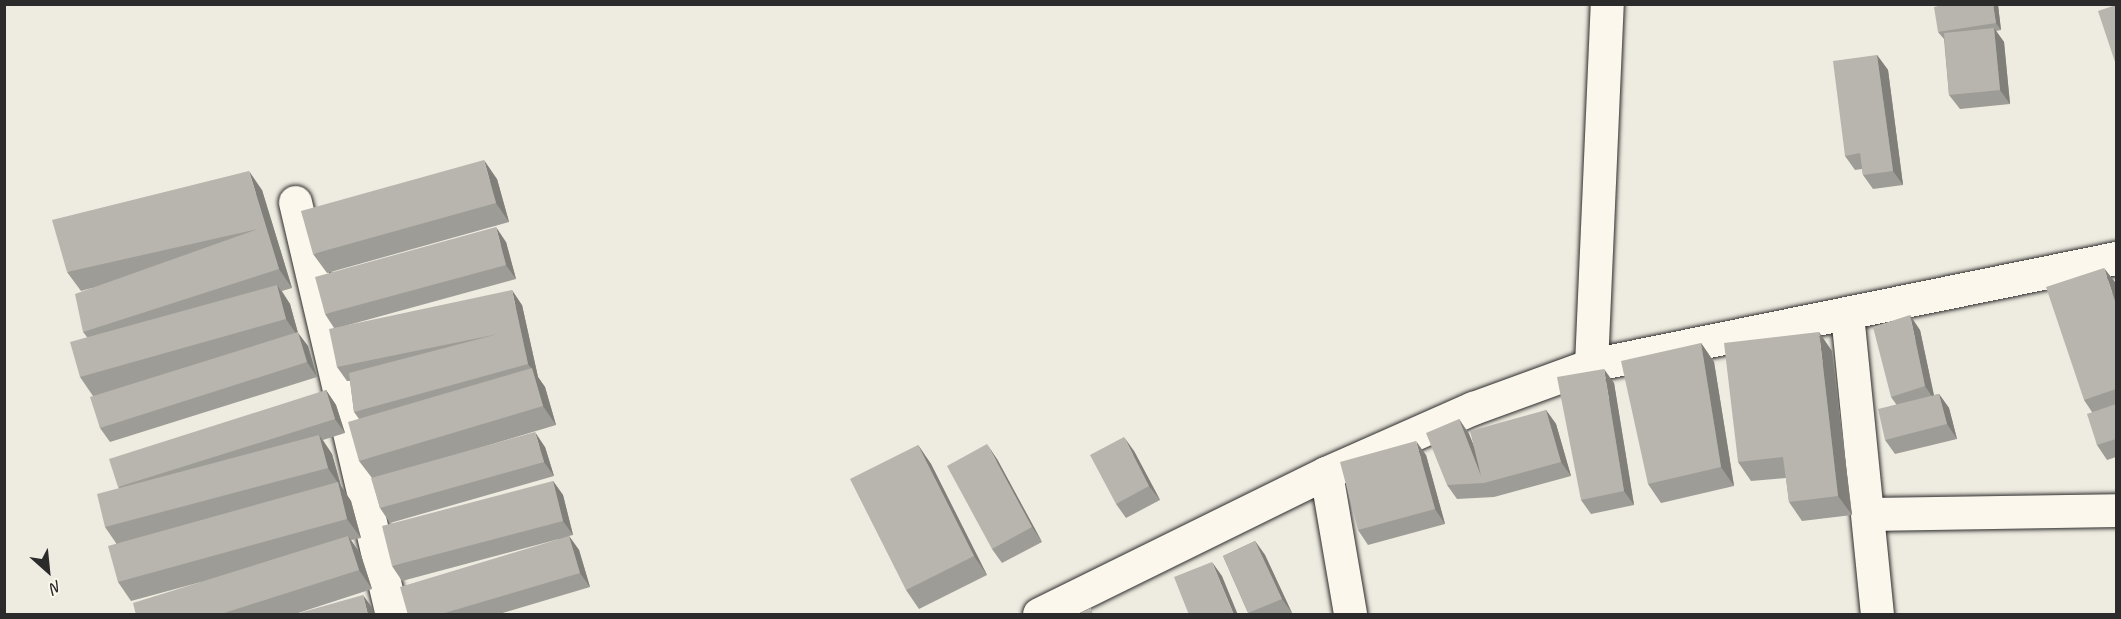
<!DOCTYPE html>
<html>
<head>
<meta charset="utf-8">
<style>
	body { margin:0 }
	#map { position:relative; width:2121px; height:619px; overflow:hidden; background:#eeebe0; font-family:Caveat,sans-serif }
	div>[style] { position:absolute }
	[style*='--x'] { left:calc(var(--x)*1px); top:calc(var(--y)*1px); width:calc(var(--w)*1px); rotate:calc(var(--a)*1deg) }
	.roads { filter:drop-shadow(0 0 2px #2b2b2b) drop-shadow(0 0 2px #2b2b2b) }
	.minor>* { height:33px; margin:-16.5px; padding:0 16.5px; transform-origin:16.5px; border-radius:16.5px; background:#fbf7ec }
	.wall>* { inset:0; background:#9e9c96 }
	.shaded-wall>* { inset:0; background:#817f7a }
	.building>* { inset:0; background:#b8b5ae }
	span { translate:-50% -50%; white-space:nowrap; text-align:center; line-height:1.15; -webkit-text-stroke:4.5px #fbf7ec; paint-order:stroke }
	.frame { position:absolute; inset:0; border:6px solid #2b2b2b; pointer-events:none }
	.north { position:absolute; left:18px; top:541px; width:60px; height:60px; -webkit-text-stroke:4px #fbf7ec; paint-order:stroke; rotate:153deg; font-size:16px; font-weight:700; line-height:24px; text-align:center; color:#2b2b2b }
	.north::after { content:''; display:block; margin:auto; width:21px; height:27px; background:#2b2b2b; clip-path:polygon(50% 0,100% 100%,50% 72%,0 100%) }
</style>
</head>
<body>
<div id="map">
	<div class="roads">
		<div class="minor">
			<div style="--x:295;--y:202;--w:423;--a:76.8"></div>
			<div style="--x:1847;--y:314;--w:301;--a:84.3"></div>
			<div style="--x:1591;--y:365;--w:361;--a:-87.5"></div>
			<div style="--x:1326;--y:473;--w:143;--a:80.3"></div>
			<div style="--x:1870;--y:514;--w:246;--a:-0.9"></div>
			<div style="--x:1039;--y:614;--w:320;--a:-26.2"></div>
			<div style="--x:1326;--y:473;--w:161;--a:-23.9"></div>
			<div style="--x:1473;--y:408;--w:126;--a:-20"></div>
			<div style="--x:1591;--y:365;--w:536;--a:-11.52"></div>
		</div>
	</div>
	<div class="wall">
		<div style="clip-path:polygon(1998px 5px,2001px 30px,1996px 31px,2004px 42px,2010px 104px,1960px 109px,1949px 95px,1944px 39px,1938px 32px)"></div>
		<div style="clip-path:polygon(1877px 55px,1888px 70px,1903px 185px,1873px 189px,1863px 175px,1862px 169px,1855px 170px,1845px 156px)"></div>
		<div style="clip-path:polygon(497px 179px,509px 222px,327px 273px,313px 254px)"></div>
		<div style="clip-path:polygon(262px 190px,292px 288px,282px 291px,290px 304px,298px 333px,308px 346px,317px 377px,110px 442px,100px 428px,93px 396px,80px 377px,87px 337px,83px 332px,92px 288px,81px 291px,67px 272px)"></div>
		<div style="clip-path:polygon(506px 242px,516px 279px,341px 327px,522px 305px,538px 377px,545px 387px,556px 425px,466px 452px,545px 447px,554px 476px,390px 523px,380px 508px,372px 478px,359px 461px,359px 419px,354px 412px,350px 381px,347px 381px,337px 367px,334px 328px,325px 314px)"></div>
		<div style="clip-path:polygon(2115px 282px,2116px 288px,2116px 457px,2107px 460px,2097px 445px,2092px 412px,2084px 400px)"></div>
		<div style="clip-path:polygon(1920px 330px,1934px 395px,1939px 394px,1949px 408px,1957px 439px,1895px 454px,1885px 440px,1896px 404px,1891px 397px)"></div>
		<div style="clip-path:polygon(1701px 343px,1714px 362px,1734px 486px,1661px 503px,1648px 484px)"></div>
		<div style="clip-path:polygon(1832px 351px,1852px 515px,1802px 521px,1789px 502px,1786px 478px,1751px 481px,1738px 462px)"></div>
		<div style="clip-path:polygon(1614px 383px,1634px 505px,1591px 514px,1581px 500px)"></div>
		<div style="clip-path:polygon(326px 390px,336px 405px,345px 433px,323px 440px,332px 454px,341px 486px,351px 501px,361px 538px,351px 540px,361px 555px,372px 589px,292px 615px,136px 615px,201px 582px,131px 601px,118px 582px,116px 543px,105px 527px,119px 488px,118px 487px)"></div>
		<div style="clip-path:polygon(1546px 410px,1556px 424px,1571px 476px,1494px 497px,1457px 499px,1447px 485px,1459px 419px,1469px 434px,1474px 446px)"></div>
		<div style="clip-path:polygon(918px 445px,931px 464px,987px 575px,919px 609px,906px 590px)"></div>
		<div style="clip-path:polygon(1134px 451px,1160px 500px,1126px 518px,1116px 504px)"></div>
		<div style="clip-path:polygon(1426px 455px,1445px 524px,1368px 545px,1358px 530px)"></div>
		<div style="clip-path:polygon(997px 459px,1042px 542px,1002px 563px,992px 549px)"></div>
		<div style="clip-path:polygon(553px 481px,563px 495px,573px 535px,569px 536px,579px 550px,590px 587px,496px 615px,408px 615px,559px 539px,402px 581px,392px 566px)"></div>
		<div style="clip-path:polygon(1255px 541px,1265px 555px,1292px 613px,1288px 615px,1249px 615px,1223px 556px)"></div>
	</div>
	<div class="shaded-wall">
		<div style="clip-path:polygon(1993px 4px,1998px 5px,2001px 30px,1996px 23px)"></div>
		<div style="clip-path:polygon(1994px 28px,2004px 42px,2010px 104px,2000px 90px)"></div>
		<div style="clip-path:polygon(1877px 55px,1888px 70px,1903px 185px,1893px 171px)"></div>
		<div style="clip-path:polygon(484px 160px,497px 179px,509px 222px,496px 203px)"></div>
		<div style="clip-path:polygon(249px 171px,262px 190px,292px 288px,279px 269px)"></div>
		<div style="clip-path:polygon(496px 227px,506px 242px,516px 279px,506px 265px)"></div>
		<div style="clip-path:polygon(2104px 268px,2115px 282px,2116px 288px,2116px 304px)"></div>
		<div style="clip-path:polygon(277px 285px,290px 304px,298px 333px,308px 346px,317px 377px,307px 362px,299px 338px,286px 319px)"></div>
		<div style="clip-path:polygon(512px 290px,522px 305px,538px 377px,545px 387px,556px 425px,543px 406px,532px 369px,528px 364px)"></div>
		<div style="clip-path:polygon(1910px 315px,1920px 330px,1935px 401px,1925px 386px)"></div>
		<div style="clip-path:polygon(1819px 332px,1832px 351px,1852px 515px,1838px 496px)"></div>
		<div style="clip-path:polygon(1701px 343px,1714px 362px,1734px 486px,1721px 467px)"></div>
		<div style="clip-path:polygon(1604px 369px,1614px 383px,1634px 505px,1624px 491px)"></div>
		<div style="clip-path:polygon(326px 390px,336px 405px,345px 433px,335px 419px)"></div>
		<div style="clip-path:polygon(1939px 394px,1949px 408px,1957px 439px,1947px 424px)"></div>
		<div style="clip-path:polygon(1546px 410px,1556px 424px,1571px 476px,1561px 462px)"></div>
		<div style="clip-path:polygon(1459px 419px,1469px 434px,1488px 482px,1481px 476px)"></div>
		<div style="clip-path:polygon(535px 432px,545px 447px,554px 476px,544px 462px)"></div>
		<div style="clip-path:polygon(319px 435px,332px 454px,341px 486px,351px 501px,361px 538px,347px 519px,338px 483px,328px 468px)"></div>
		<div style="clip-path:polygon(1124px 437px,1134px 451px,1160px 500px,1149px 486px)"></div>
		<div style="clip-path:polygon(1416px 441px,1426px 455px,1445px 524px,1435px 509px)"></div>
		<div style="clip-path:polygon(987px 444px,997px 459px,1042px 542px,1032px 527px)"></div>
		<div style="clip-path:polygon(918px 445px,931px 464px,987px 575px,974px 556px)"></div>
		<div style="clip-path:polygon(553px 481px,563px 495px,573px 535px,563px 521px)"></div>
		<div style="clip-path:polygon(348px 536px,361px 555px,372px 589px,359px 570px)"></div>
		<div style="clip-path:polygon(569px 536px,579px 550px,590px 587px,580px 573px)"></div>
		<div style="clip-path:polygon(1255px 541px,1265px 555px,1292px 613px,1282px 599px)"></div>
		<div style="clip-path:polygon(1212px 562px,1222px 576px,1238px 615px,1234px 615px)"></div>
		<div style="clip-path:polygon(363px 595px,373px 609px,374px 615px,368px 615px)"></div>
	</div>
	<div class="building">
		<div style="clip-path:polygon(1948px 4px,1993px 4px,1996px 23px,1938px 32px,1934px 7px)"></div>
		<div style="clip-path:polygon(2116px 5px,2116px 65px,2098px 11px)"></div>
		<div style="clip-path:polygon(1994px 28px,2000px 90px,1949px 95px,1944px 33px)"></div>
		<div style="clip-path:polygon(1877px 55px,1893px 171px,1863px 175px,1860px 153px,1845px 156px,1833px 61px)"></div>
		<div style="clip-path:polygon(484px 160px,496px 203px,313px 254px,301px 211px)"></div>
		<div style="clip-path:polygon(249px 171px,279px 269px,83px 332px,75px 294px,258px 229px,67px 272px,52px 220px)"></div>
		<div style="clip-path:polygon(496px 227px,506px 265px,325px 314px,315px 277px)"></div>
		<div style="clip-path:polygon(2104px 268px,2116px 304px,2116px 389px,2084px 400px,2046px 287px)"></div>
		<div style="clip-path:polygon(277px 285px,286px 319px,80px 377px,70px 342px)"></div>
		<div style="clip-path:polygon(512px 290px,528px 364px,354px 412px,349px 373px,498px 334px,337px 367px,329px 329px)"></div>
		<div style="clip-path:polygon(1910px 315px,1925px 386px,1891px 397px,1873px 327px)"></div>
		<div style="clip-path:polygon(298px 332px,307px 362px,100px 428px,90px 397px)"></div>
		<div style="clip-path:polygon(1819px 332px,1838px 496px,1789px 502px,1783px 457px,1738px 462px,1724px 343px)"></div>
		<div style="clip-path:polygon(1701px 343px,1721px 467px,1648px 484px,1621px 361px)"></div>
		<div style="clip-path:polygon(532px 368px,543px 406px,359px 461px,348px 422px)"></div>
		<div style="clip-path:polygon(1604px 369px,1624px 491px,1581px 500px,1557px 377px)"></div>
		<div style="clip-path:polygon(326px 390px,335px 419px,118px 487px,109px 459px)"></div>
		<div style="clip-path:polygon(1939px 394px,1947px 424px,1885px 440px,1878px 409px)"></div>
		<div style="clip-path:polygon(2116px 404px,2116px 439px,2097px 445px,2087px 414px)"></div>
		<div style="clip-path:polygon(1546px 410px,1561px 462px,1484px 483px,1447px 485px,1426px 433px,1459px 419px,1481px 476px,1470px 431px)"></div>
		<div style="clip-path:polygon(535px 432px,544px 462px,380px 508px,371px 478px)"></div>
		<div style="clip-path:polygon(319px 435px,328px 468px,105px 527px,97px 494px)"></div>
		<div style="clip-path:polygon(1124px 437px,1149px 486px,1116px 504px,1090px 455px)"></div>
		<div style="clip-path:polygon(1416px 441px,1435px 509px,1358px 530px,1340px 462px)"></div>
		<div style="clip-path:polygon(987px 444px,1032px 527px,992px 549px,947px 466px)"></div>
		<div style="clip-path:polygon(918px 445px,974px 556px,906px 590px,850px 479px)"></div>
		<div style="clip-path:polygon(553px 481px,563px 521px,392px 566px,382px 526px)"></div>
		<div style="clip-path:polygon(338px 482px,347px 519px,118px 582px,108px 546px)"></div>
		<div style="clip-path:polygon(348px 536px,359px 570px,218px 615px,136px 615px,133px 603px)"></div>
		<div style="clip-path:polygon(569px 536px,580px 573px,438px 615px,408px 615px,400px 587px)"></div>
		<div style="clip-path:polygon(1255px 541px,1282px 599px,1248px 613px,1223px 556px)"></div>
		<div style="clip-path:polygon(1212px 562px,1234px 615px,1189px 615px,1174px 577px)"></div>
		<div style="clip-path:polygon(363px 595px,368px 615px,292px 615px)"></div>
		<div style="clip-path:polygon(1091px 608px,1093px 615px,1075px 615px)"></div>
	</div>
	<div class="frame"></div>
	<div class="north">N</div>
</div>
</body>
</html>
